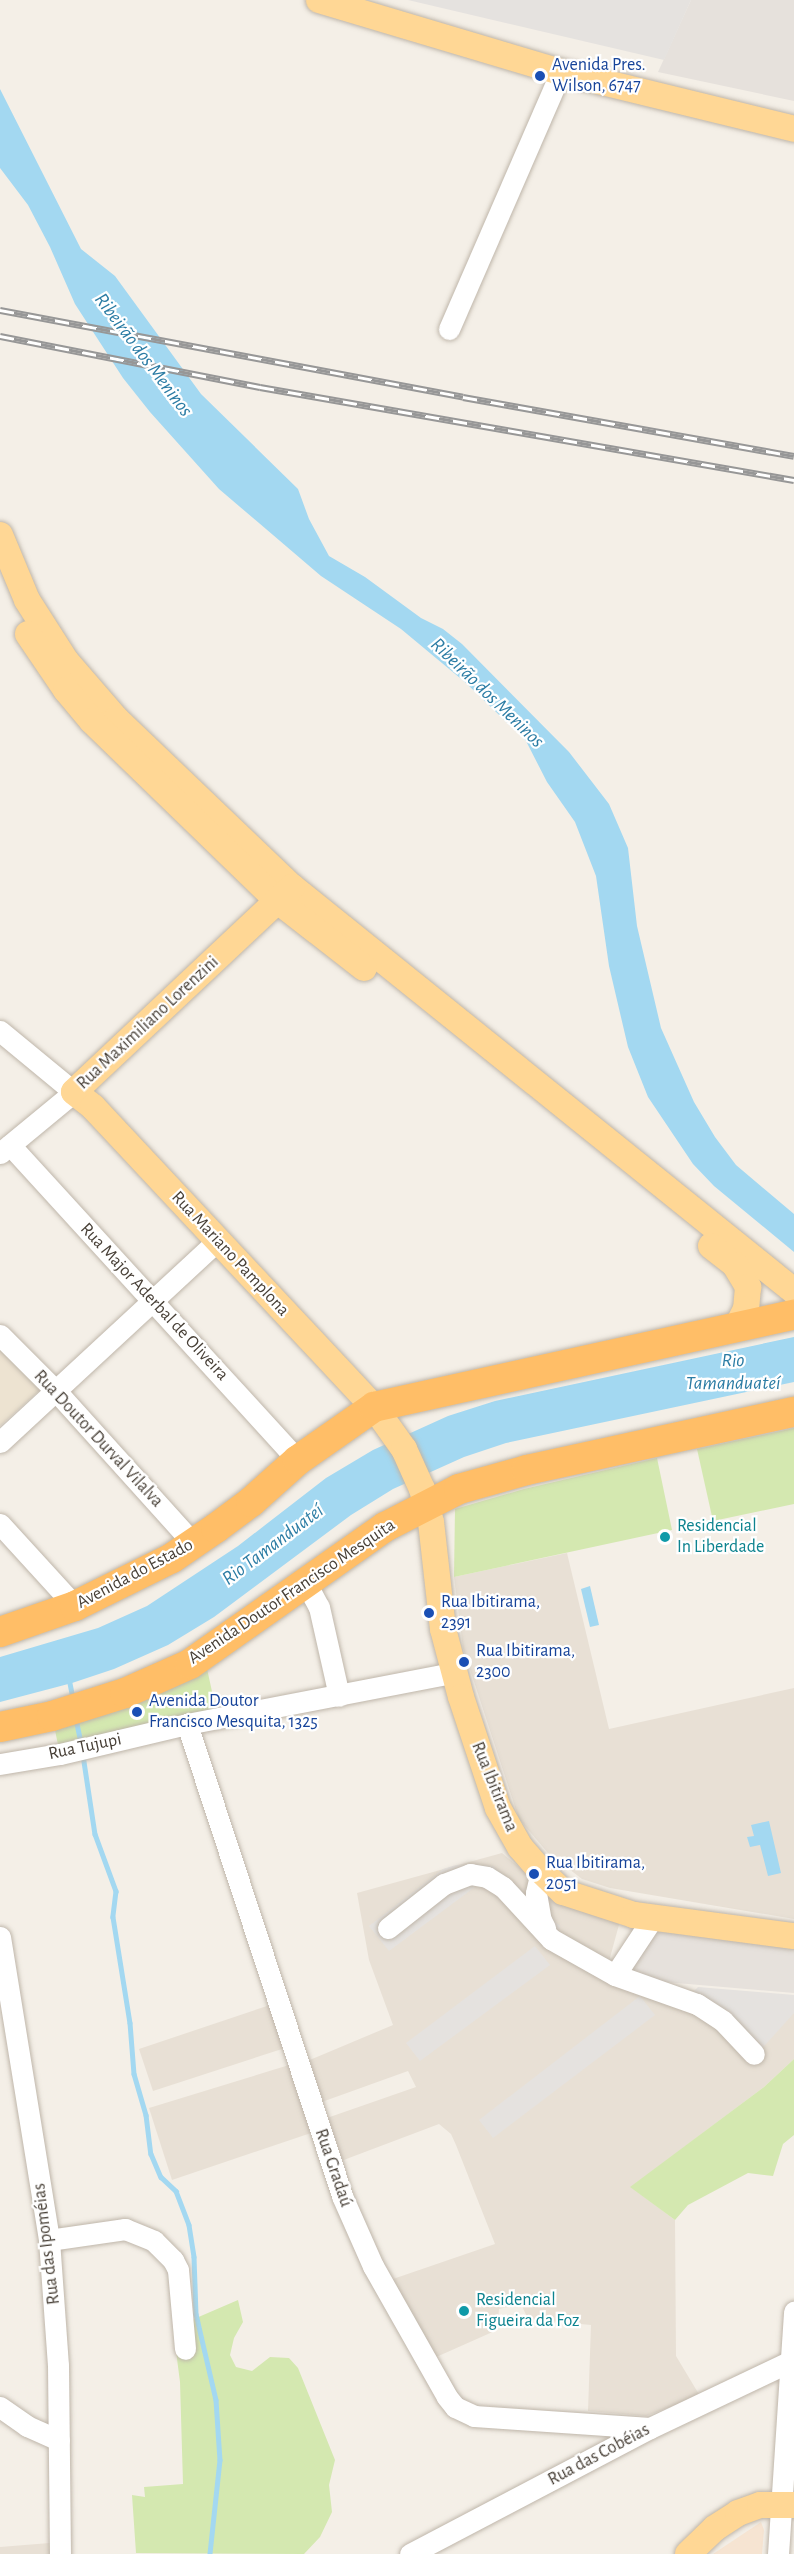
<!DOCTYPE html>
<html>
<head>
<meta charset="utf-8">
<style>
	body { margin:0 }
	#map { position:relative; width:794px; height:2554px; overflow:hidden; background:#f4efe7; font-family:"Alegreya Sans",sans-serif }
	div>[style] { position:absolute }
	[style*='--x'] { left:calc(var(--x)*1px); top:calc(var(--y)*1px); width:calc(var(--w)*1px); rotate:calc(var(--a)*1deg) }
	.residential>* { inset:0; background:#e8e0d5 }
	.commercial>* { inset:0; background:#f6e4d2 }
	.industrial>* { inset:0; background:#e6e1dc }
	.education>* { inset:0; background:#ede3d1 }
	.green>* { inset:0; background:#d4e8b0 }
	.parking>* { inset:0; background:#e5e2df }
	.water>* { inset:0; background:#a3d8f1 }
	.stream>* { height:4.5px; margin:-2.25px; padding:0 2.25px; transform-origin:2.25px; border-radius:2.25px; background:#a3d8f1 }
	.roads { filter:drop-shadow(0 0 2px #bfb6aa) drop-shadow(0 0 2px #bfb6aa) }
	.minor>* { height:21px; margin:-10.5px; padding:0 10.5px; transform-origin:10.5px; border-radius:10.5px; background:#fff }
	.major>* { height:26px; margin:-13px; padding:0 13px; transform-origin:13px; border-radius:13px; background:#ffd795 }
	.highway>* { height:30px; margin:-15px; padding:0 15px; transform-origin:15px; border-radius:15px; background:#ffbe67 }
	.rail>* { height:7px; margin-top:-3.5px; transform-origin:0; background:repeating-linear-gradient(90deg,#fff 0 14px,#979797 0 28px); box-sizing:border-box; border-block:2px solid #979797 }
	.dots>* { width:16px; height:16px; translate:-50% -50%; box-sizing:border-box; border:3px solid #fff; border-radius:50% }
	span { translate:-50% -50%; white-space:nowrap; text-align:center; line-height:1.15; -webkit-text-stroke:4.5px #fff; paint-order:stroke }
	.transit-label { font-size:18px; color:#164399 }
	.left { translate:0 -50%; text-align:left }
	.street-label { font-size:18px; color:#473f36 }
	.culture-label { font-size:18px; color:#0d838f }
	.water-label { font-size:20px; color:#2b7ca4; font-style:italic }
</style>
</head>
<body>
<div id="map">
	<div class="residential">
		<div style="clip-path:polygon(567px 1553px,609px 1729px,794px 1688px,794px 1919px,610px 1888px,582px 1879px,548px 1853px,519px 1819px,463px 1648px,454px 1577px)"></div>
		<div style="clip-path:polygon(502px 1853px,566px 1906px,620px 1921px,605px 1976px,647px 1987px,794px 1998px,794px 2059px,764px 2087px,631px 2187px,675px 2220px,676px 2356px,700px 2396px,646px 2416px,588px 2411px,591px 2325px,528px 2319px,521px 2304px,499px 2309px,497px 2330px,434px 2358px,393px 2279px,495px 2244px,456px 2145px,451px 2134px,439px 2124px,341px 2161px,327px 2118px,416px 2087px,408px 2071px,319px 2103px,305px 2062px,393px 2025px,369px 1960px,357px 1893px)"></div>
		<div style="clip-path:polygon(270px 2005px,285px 2048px,153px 2091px,139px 2049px)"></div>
		<div style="clip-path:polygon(289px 2065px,311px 2133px,172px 2180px,149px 2108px)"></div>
		<div style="clip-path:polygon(62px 2542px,62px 2554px,0 2554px,0 2547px)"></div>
	</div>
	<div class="commercial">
		<div style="clip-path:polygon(761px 2522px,764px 2530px,762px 2554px,713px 2554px)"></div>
	</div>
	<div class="industrial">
		<div style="clip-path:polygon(691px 0,794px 0,794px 101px,658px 72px)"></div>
		<div style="clip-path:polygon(636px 1920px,794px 1943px,794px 1993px,653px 1981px,622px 1971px)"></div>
	</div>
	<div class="education">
		<div style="clip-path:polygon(0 1343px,42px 1388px,0 1426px)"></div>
	</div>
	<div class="green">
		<div style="clip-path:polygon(794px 1428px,794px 1504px,713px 1521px,697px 1449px)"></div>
		<div style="clip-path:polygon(657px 1458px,672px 1530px,454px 1577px,455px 1509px,524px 1489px)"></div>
		<div style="clip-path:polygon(204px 1655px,218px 1719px,60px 1754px,52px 1716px)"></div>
		<div style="clip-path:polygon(794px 2059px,794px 2135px,783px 2144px,773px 2176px,748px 2173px,688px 2205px,675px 2220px,630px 2187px,764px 2087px)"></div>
		<div style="clip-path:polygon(238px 2300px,243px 2322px,234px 2338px,230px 2355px,236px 2367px,252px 2371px,270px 2357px,289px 2358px,298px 2368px,335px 2460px,329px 2485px,332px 2512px,320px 2537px,304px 2554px,136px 2553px,132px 2495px,145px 2497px,144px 2487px,183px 2484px,180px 2382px,173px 2328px)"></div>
	</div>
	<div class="parking">
		<div style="clip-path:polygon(408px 0,691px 0,664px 60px)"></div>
		<div style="clip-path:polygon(474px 1864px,493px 1866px,514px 1883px,560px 1926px,555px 1940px,488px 1883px,468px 1879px,475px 1887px,389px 1951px,369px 1926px,443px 1869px,456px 1865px)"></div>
		<div style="clip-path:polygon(535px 1946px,550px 1965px,420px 2061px,406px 2043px)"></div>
		<div style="clip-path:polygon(698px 1987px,794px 1995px,794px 2013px,757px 2054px,689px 1996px)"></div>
		<div style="clip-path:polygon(640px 1996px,655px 2015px,493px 2138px,479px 2120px)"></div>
	</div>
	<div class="water">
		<div style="clip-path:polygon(0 89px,81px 249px,115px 276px,201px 394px,298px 489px,309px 519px,329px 556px,365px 577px,421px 618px,443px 629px,462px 644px,569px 752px,609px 804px,628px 848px,637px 926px,661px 1028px,694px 1102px,715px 1137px,736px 1165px,794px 1214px,794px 1252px,714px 1186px,693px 1164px,648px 1097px,628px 1047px,609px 966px,596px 876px,575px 822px,547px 782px,526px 741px,466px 683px,401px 629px,321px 576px,219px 489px,150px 412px,123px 378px,75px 304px,50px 247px,28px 205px,0 168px)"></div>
		<div style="clip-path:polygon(794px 1337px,794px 1382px,506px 1443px,464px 1457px,393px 1489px,351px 1515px,214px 1617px,168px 1645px,114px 1669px,72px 1683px,0 1702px,0 1657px,98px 1628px,147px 1606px,238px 1546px,326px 1478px,373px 1450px,448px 1416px,495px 1401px)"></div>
		<div style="clip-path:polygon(590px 1586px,599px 1625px,590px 1627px,581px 1589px)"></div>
		<div style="clip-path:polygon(769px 1821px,781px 1873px,768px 1876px,760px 1845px,750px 1847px,747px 1837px,754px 1836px,751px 1825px)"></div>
	</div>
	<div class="stream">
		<div style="--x:69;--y:1678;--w:21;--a:79"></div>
		<div style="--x:76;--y:1719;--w:25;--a:78"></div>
		<div style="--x:83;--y:1755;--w:80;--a:81.4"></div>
		<div style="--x:95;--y:1834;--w:61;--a:69.8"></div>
		<div style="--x:116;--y:1891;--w:26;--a:97"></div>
		<div style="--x:113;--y:1917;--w:107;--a:80.9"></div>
		<div style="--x:130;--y:2023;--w:51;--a:85.5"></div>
		<div style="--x:134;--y:2074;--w:43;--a:73.7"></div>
		<div style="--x:146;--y:2115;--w:39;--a:83"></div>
		<div style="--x:151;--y:2154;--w:25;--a:67"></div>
		<div style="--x:161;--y:2177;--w:21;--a:43"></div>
		<div style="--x:176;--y:2191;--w:36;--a:69"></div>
		<div style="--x:189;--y:2225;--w:32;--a:81"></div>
		<div style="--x:194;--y:2257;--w:57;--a:88"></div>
		<div style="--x:196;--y:2314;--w:88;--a:76.9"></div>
		<div style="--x:216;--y:2400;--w:60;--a:86.2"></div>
		<div style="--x:220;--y:2460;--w:95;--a:96.1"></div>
	</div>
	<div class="roads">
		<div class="minor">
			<div style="--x:449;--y:329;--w:280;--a:-66.5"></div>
			<div style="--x:0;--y:1031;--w:96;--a:39.5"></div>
			<div style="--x:74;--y:1092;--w:96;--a:140.5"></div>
			<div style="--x:10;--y:1145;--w:427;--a:47.6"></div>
			<div style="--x:0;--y:1335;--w:79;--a:45"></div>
			<div style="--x:56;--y:1391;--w:206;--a:48"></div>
			<div style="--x:0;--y:1442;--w:296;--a:-42.8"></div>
			<div style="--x:0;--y:1524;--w:111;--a:47.6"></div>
			<div style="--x:306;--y:1583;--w:27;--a:62"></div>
			<div style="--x:319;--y:1607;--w:91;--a:77.3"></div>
			<div style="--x:187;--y:1724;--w:497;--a:71.8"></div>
			<div style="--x:342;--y:2196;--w:77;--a:66.1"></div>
			<div style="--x:373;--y:2266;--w:150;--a:60.5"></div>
			<div style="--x:447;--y:2397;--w:13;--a:51"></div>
			<div style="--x:455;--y:2407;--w:21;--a:25"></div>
			<div style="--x:474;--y:2416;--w:176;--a:3.9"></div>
			<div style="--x:0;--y:1764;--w:61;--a:-9.5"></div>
			<div style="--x:60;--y:1754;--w:130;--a:-13.3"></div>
			<div style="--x:187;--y:1724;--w:271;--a:-10.9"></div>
			<div style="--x:541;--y:1871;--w:23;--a:103"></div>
			<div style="--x:536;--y:1893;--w:27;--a:80"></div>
			<div style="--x:541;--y:1920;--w:9;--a:63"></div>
			<div style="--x:388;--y:1928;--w:71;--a:-38.2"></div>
			<div style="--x:444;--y:1884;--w:28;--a:-21"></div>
			<div style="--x:470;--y:1874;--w:17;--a:10"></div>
			<div style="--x:487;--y:1877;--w:19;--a:32"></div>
			<div style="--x:503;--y:1887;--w:71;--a:47.3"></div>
			<div style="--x:551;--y:1939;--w:73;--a:29.4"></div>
			<div style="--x:615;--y:1975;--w:87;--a:19.5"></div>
			<div style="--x:697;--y:2004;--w:31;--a:33"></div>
			<div style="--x:723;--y:2021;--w:45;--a:46.8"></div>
			<div style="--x:0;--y:1937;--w:307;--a:80.8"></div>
			<div style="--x:49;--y:2240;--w:125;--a:85.9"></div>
			<div style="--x:58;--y:2365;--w:189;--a:89.4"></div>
			<div style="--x:615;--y:1975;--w:67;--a:-56.5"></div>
			<div style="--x:49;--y:2240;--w:77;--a:-8.2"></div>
			<div style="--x:125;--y:2229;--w:31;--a:22"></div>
			<div style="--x:154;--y:2241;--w:27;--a:45"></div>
			<div style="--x:173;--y:2260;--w:11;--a:63"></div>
			<div style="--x:178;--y:2270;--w:79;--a:84.9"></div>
			<div style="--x:0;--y:2407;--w:33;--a:35"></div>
			<div style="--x:27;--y:2426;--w:35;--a:24"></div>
			<div style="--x:410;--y:2554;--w:271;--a:-27.7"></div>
			<div style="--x:650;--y:2428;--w:156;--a:-25.4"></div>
			<div style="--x:778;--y:2554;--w:243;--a:-86.2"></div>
		</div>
		<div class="major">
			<div style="--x:319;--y:0;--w:252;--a:16.6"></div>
			<div style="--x:561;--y:72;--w:240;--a:13.7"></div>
			<div style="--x:0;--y:535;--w:70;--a:67.4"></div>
			<div style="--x:27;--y:600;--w:72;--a:57.4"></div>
			<div style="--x:66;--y:661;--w:77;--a:49.2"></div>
			<div style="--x:116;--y:719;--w:243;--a:43.7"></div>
			<div style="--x:292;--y:887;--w:644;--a:38.83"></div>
			<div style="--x:28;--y:634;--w:68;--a:55.8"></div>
			<div style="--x:66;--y:690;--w:40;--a:50"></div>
			<div style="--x:92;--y:721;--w:259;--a:44.1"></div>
			<div style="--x:278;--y:901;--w:109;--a:37.9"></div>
			<div style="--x:292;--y:887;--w:299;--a:136.8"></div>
			<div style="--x:74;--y:1092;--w:24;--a:38"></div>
			<div style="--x:93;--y:1107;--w:411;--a:46.9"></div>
			<div style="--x:374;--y:1407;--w:52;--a:54.5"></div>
			<div style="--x:404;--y:1449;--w:44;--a:65.8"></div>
			<div style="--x:422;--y:1489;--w:34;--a:75"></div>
			<div style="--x:431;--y:1522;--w:108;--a:83.6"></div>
			<div style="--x:443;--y:1629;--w:70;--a:75.2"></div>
			<div style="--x:461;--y:1697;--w:117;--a:71.6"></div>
			<div style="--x:498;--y:1808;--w:45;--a:60.6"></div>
			<div style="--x:520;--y:1847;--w:29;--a:49"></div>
			<div style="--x:539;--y:1869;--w:33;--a:44"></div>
			<div style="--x:563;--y:1892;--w:75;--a:17.9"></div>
			<div style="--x:634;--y:1915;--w:161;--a:7.5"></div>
			<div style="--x:711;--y:1246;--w:31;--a:38"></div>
			<div style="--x:735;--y:1265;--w:26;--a:59"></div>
			<div style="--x:748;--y:1287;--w:22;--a:95"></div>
			<div style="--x:746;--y:1309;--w:20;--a:117"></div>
			<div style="--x:688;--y:2554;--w:37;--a:-44"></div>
			<div style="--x:715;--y:2528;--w:27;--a:-33"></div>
			<div style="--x:738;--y:2513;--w:23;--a:-20"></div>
			<div style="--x:760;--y:2505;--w:34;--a:0"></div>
		</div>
		<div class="highway">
			<div style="--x:0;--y:1632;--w:79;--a:-19.1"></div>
			<div style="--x:75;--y:1606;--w:108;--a:-26.3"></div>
			<div style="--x:172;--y:1558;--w:53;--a:-34.3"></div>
			<div style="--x:216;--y:1528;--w:44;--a:-36.6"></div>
			<div style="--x:251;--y:1502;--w:63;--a:-41.8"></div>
			<div style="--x:298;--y:1460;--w:93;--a:-34.9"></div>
			<div style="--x:374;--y:1407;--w:430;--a:-12.4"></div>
			<div style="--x:0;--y:1727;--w:53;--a:-11.9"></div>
			<div style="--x:52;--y:1716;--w:77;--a:-17.5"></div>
			<div style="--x:125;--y:1693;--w:71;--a:-24"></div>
			<div style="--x:190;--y:1664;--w:238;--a:-35.1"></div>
			<div style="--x:385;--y:1527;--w:83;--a:-27.2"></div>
			<div style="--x:459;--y:1489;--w:71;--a:-15.6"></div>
			<div style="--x:527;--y:1470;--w:273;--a:-12.3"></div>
		</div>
	</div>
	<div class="rail">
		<div style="--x:0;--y:310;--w:471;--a:10.6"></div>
		<div style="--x:463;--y:397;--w:336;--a:10.1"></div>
		<div style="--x:0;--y:336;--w:265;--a:11.1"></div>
		<div style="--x:260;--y:387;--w:542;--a:9.88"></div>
	</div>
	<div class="dots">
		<div style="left:540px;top:76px;background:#1a4fb4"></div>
		<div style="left:665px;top:1537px;background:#0f9aa8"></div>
		<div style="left:429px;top:1613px;background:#1a4fb4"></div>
		<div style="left:464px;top:1662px;background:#1a4fb4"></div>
		<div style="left:137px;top:1712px;background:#1a4fb4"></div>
		<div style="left:534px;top:1874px;background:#1a4fb4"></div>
		<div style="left:464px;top:2311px;background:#0f9aa8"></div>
	</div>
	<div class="transit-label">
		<span class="left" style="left:552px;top:76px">Avenida Pres.<br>Wilson, 6747</span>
		<span class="left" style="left:441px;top:1613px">Rua Ibitirama,<br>2391</span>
		<span class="left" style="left:476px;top:1662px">Rua Ibitirama,<br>2300</span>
		<span class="left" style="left:149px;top:1712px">Avenida Doutor<br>Francisco Mesquita, 1325</span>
		<span class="left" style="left:546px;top:1874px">Rua Ibitirama,<br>2051</span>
	</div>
	<div class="street-label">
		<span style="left:148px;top:1023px;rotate:-43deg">Rua Maximiliano Lorenzini</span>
		<span style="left:230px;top:1254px;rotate:47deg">Rua Mariano Pamplona</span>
		<span style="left:154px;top:1302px;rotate:47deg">Rua Major Aderbal de Oliveira</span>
		<span style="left:98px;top:1439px;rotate:47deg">Rua Doutor Durval Vilalva</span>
		<span style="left:135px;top:1574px;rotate:-28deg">Avenida do Estado</span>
		<span style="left:292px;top:1592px;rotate:-34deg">Avenida Doutor Francisco Mesquita</span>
		<span style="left:85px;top:1747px;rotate:-12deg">Rua Tujupi</span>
		<span style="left:494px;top:1787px;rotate:68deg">Rua Ibitirama</span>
		<span style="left:333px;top:2168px;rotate:71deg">Rua Gradaú</span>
		<span style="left:47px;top:2244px;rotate:-97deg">Rua das Ipoméias</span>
		<span style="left:599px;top:2455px;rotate:-28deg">Rua das Cobéias</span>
	</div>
	<div class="culture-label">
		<span class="left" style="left:677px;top:1537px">Residencial<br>In Liberdade</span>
		<span class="left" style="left:476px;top:2311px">Residencial<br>Figueira da Foz</span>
	</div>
	<div class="water-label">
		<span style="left:143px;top:355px;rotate:53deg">Ribeirão dos Meninos</span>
		<span style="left:487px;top:693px;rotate:44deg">Ribeirão dos Meninos</span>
		<span style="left:733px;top:1372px">Rio<br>Tamanduateí</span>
		<span style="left:273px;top:1545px;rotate:-37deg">Rio Tamanduateí</span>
	</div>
</div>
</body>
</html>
